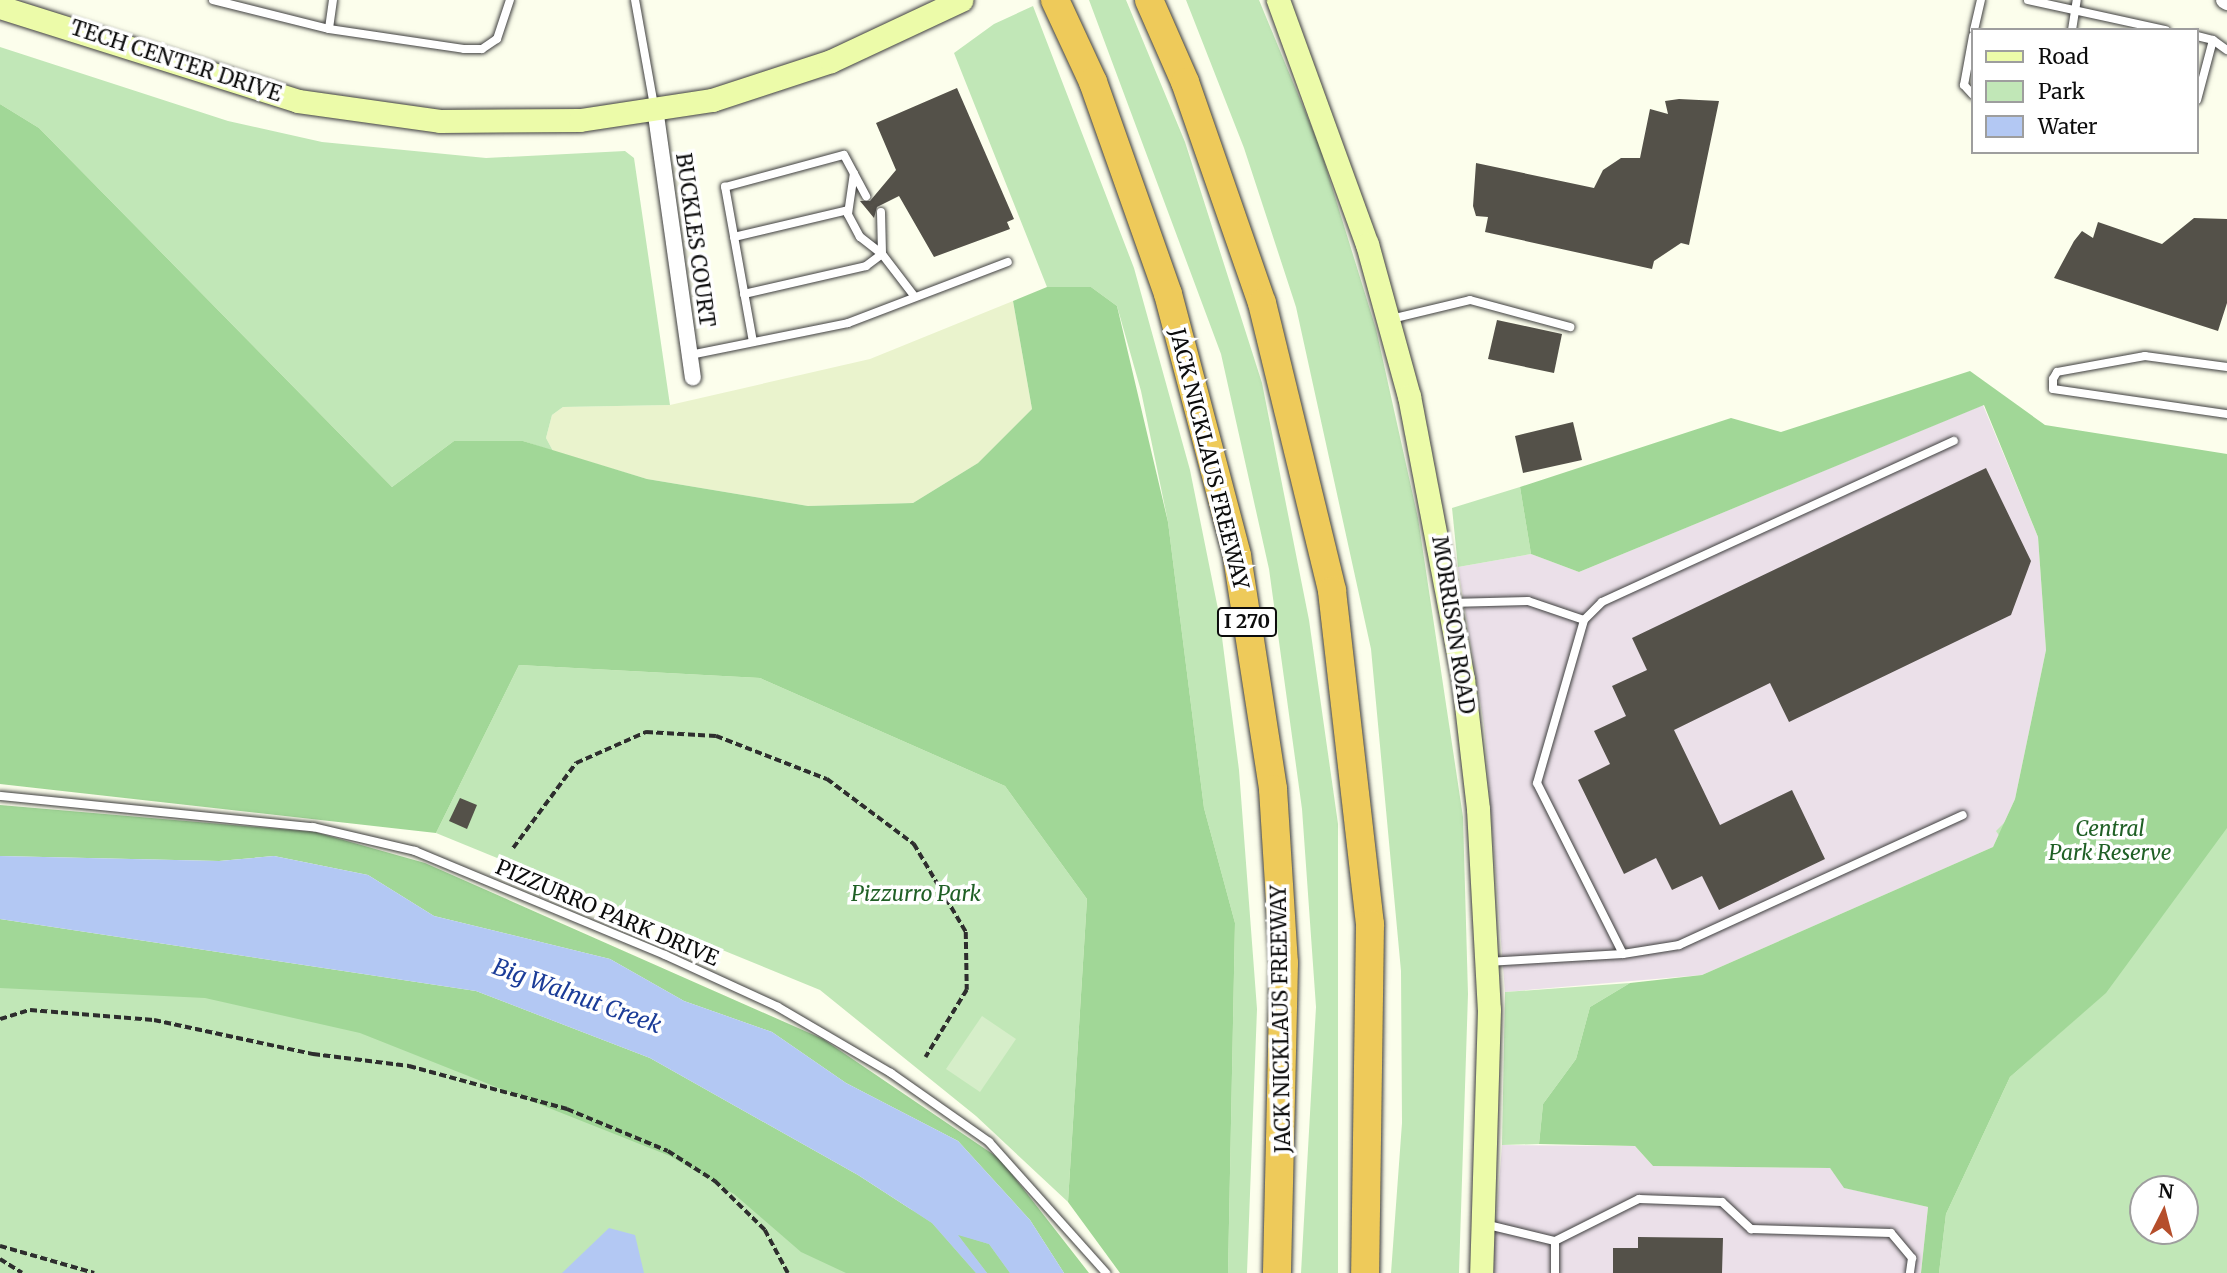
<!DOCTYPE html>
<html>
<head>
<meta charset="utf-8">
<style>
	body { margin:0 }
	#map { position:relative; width:2227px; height:1273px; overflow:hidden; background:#fcfeec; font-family:Merriweather,serif }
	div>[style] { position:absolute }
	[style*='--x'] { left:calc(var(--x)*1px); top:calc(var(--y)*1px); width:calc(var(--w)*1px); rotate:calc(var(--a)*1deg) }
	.industrial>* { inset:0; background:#ebe0e9 }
	.farmland>* { inset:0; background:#eaf3cd }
	.green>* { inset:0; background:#c1e7b7 }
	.forest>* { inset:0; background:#a1d797 }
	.pitch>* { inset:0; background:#d6eec9 }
	.water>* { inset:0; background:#b3c8f3 }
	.building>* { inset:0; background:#545149 }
	.path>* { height:3.5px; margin-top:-1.75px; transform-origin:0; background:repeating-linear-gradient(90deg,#2e2e2e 0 7px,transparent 0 10.5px) }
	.roads { filter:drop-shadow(0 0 2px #3f3f3f) drop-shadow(0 0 2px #3f3f3f) }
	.lane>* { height:8px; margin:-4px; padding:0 4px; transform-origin:4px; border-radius:4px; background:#fff }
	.street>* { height:16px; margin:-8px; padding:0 8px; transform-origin:8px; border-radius:8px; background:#fff }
	.secondary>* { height:23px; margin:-11.5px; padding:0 11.5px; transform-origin:11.5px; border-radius:11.5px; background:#ecfba9 }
	.highway>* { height:28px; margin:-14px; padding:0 14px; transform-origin:14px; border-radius:14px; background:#eeca5a }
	span { translate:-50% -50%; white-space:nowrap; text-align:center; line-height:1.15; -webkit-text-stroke:7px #fff; paint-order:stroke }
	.shield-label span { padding:2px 5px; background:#fff; border:2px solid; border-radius:5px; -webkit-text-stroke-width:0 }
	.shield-label { font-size:19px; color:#0c0c0c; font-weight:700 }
	.street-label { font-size:21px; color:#0c0c0c }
	.park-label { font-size:21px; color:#206026; font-style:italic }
	.water-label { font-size:23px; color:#1b3c98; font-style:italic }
	.legend { position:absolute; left:1971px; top:28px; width:228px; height:126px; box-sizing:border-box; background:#fff; border:2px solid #9e9e9e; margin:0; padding:9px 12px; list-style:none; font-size:21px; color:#0c0c0c }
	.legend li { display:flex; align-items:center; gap:14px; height:35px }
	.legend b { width:35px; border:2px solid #9e9e9e }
	.north { position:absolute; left:2129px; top:1175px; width:70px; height:70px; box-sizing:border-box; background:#fff; border:2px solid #9e9e9e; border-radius:50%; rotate:6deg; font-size:19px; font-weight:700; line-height:28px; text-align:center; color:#0c0c0c }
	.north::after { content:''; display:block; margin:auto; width:24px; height:32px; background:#b54e2b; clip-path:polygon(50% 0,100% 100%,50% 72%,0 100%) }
</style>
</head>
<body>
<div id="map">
	<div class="industrial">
		<div style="clip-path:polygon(1983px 405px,2038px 537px,2046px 650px,2015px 799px,1993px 847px,1702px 975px,1505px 992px,1484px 725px,1458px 567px,1531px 554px,1579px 572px)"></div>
		<div style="clip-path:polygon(1502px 1145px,1635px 1146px,1653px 1166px,1830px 1168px,1845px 1188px,1928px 1207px,1921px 1273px,1492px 1273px)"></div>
	</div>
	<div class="farmland">
		<div style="clip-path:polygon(1013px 301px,1032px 409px,978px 463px,913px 503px,808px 506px,647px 479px,553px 451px,546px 438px,552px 415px,563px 407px,670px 405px,870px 359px)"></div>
	</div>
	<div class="green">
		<div style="clip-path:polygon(1089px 0,1126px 0,1185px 142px,1262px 383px,1309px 620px,1338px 824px,1338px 1273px,1301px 1273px,1316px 1007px,1302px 809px,1269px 569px,1221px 354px)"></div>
		<div style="clip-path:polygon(1186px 0,1259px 0,1319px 145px,1376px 329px,1418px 518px,1463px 817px,1468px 994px,1459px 1273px,1391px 1273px,1402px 1123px,1401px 971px,1371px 649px,1296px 307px,1244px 148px)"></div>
		<div style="clip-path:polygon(1033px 6px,1134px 268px,1190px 470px,1219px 614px,1239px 770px,1257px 1009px,1247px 1273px,1228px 1273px,1235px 923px,1204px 808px,1168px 522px,1141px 391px,1117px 306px,1091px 287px,1047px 287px,954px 53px,994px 24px)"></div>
		<div style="clip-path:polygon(0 47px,228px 121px,322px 142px,486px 158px,625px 151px,634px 158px,670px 405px,563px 407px,552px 415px,546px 438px,553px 451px,523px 441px,454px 441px,392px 487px,39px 128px,0 104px)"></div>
		<div style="clip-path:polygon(1520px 487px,1531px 554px,1458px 567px,1452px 508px)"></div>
		<div style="clip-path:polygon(evenodd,2227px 635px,2227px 1273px,1939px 1273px,1946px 1214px,2010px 1077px,2105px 993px,1996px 831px,2150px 677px,2227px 635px,2143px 1189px,2185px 1189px,2185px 1231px,2143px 1231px,2143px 1189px)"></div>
		<div style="clip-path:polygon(519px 665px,760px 678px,1005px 786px,1087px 899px,1068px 1202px,976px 1116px,820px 990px,436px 833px)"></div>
		<div style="clip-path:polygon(0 937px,272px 970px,990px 1239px,1019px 1273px,0 1273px)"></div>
		<div style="clip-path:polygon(1630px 983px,1590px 1007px,1576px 1059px,1543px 1104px,1539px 1144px,1502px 1145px,1505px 992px)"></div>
	</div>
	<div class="forest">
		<div style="clip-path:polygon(0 104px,39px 128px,392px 487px,454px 441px,523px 441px,647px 479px,808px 506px,913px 503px,978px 463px,1032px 409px,1013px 301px,1047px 287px,1091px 287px,1117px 306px,1168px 522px,1204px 808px,1235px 923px,1228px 1273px,1120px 1273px,1068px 1202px,1087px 899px,1005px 786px,760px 678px,519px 665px,436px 833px,0 784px)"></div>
		<div style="clip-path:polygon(1970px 371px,2045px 425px,2227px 454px,2227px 828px,2106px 993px,2010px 1077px,1946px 1214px,1939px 1273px,1921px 1273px,1928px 1207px,1844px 1188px,1830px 1168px,1653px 1166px,1635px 1146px,1539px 1144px,1543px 1104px,1576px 1059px,1590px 1007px,1630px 983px,1702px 975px,1993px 847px,2015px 799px,2046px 650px,2038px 537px,1984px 405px,1579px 572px,1531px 554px,1520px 487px,1731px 418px,1781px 432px)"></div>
		<div style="clip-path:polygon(0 805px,315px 832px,425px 863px,823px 1039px,1000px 1159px,1089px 1273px,1064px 1273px,1030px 1220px,958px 1141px,846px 1083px,772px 1032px,684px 1001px,610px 959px,434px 916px,368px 875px,274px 856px,219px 861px,0 856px)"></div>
		<div style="clip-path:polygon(0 919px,476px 991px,650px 1058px,858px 1175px,932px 1223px,976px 1273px,846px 1273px,801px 1252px,734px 1194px,670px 1156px,360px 1033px,205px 998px,0 988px)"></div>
		<div style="clip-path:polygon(957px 1234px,989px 1244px,1010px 1273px,987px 1273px)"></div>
	</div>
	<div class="pitch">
		<div style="clip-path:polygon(982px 1016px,1016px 1039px,980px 1092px,946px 1069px)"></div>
	</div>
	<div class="water">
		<div style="clip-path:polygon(0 856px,219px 861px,274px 856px,368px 875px,434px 916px,610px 959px,684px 1001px,772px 1032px,846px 1083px,958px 1141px,1030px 1220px,1064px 1273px,1010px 1273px,989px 1244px,958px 1235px,987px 1273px,976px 1273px,932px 1223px,858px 1175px,650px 1058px,476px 991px,0 919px)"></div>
		<div style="clip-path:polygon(609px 1228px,635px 1235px,644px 1273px,562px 1273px)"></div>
	</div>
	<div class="building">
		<div style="clip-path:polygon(957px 88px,1014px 219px,1007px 222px,1010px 229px,934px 257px,899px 196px,877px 207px,874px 218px,860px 201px,870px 201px,896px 170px,876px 123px)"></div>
		<div style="clip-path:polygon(1679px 99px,1719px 101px,1689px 245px,1681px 243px,1654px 261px,1652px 269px,1485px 232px,1488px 217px,1476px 216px,1473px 206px,1476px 163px,1594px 188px,1603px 170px,1621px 158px,1640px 158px,1650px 109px,1668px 114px,1665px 101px)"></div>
		<div style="clip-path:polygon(2194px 218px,2227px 219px,2227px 303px,2218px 331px,2054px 278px,2074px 241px,2082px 231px,2093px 238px,2098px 222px,2162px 244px)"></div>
		<div style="clip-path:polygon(1497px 320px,1562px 334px,1554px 373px,1488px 359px)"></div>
		<div style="clip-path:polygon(1573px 422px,1582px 460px,1523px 473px,1515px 436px)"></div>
		<div style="clip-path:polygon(1986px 468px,2031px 561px,2011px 615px,1789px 722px,1770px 683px,1674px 730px,1720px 825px,1792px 790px,1825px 859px,1719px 910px,1702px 876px,1672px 890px,1656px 858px,1624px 874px,1578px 780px,1610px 764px,1594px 731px,1626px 716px,1612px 686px,1647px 670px,1632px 638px)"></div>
		<div style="clip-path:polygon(460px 798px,477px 805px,467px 829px,449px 821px)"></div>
		<div style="clip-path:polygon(1638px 1237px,1723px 1238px,1722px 1273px,1613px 1273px,1613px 1248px,1638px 1248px)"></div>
	</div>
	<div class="path">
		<div style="--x:513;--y:848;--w:106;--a:-53.5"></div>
		<div style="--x:576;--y:763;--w:77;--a:-23.9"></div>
		<div style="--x:646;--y:732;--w:70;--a:3.3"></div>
		<div style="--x:716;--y:736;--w:119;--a:21.2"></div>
		<div style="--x:827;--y:779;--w:109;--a:36.8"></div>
		<div style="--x:914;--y:844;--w:102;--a:59.4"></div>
		<div style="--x:966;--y:932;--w:58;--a:89"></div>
		<div style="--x:967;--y:990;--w:79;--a:121.5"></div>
		<div style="--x:0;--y:1019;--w:31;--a:-17"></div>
		<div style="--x:30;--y:1010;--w:124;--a:4.6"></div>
		<div style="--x:154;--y:1020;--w:163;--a:12.1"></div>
		<div style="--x:313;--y:1054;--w:97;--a:7.1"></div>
		<div style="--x:409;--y:1066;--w:164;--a:15.2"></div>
		<div style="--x:567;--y:1109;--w:109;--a:22.6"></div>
		<div style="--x:668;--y:1151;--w:56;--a:32.6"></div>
		<div style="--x:715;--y:1181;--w:70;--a:44.4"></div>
		<div style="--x:765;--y:1230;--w:49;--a:61.9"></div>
		<div style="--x:0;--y:1246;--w:98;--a:16"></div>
		<div style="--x:0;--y:1259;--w:26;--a:32"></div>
	</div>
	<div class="roads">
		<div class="lane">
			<div style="--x:213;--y:0;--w:120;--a:14"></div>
			<div style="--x:333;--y:0;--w:29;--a:98"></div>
			<div style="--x:329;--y:29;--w:136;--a:8.4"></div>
			<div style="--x:464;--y:49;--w:18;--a:0"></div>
			<div style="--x:482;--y:49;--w:18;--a:-34"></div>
			<div style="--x:497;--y:39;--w:41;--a:-71.6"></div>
			<div style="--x:635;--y:0;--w:108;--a:79.8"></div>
			<div style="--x:2028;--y:0;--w:141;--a:12.3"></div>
			<div style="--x:1974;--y:30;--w:31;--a:-77"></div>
			<div style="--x:2072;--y:30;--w:30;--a:-81"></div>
			<div style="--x:1973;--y:36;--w:50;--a:100.4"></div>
			<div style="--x:1964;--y:85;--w:13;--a:48"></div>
			<div style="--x:2197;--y:36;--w:16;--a:14"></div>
			<div style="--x:2213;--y:40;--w:62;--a:104.9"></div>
			<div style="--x:2213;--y:40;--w:17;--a:36"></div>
			<div style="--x:881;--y:212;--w:42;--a:88.6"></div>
			<div style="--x:882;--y:254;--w:54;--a:52.5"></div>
			<div style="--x:734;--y:237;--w:117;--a:-13.3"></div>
			<div style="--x:744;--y:294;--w:125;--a:-12.9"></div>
			<div style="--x:866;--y:266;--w:20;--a:-37"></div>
			<div style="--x:882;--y:254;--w:28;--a:-142"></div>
			<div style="--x:860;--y:237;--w:26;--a:-118"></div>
			<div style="--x:848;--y:214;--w:41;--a:-81.7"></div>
			<div style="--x:1391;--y:319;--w:81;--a:-13.5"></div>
			<div style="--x:1470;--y:300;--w:104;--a:15.1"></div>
			<div style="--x:753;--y:342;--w:158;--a:-100.2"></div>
			<div style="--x:725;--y:187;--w:123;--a:-15.1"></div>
			<div style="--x:844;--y:155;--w:47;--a:61.8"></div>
			<div style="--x:690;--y:355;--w:161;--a:-11.4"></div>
			<div style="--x:848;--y:323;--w:171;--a:-20.9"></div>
			<div style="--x:2227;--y:367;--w:83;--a:-172.4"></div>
			<div style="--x:2145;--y:356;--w:89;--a:169.7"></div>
			<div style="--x:2057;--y:372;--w:8;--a:120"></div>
			<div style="--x:2053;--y:379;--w:10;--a:90"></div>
			<div style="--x:2053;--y:389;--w:176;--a:8.2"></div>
			<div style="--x:1450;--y:603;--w:78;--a:-1.5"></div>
			<div style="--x:1528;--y:601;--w:59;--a:18.7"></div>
			<div style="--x:1584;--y:620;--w:25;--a:-45"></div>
			<div style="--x:1602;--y:602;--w:387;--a:-24.6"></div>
			<div style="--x:0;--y:796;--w:315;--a:5.7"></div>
			<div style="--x:313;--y:827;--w:105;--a:13.2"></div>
			<div style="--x:415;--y:851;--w:271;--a:22.6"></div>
			<div style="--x:665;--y:955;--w:124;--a:24.7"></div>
			<div style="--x:778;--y:1007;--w:131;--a:30.3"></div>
			<div style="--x:891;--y:1073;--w:120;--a:35.1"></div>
			<div style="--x:989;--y:1142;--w:176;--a:48.2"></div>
			<div style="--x:1623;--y:954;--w:57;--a:-9.1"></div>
			<div style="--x:1679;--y:945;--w:312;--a:-24.6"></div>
			<div style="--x:1487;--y:962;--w:136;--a:-3.4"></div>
			<div style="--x:1623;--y:954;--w:191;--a:-116.7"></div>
			<div style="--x:1537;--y:783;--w:170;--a:-73.9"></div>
			<div style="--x:1484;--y:1224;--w:73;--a:13.5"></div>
			<div style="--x:1555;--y:1241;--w:32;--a:90"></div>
			<div style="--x:1555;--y:1241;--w:94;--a:-26.6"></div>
			<div style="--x:1639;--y:1199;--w:83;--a:2.1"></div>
			<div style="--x:1722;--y:1202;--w:40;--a:43"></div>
			<div style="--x:1751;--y:1229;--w:140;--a:1.6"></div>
			<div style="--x:1891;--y:1233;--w:33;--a:50"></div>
			<div style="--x:1912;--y:1258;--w:15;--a:98"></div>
		</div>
		<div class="street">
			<div style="--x:2224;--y:0;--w:4;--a:34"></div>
			<div style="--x:655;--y:108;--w:272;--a:82"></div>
		</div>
		<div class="secondary">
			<div style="--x:1278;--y:0;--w:260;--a:70"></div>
			<div style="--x:1367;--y:244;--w:158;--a:74.6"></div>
			<div style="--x:1409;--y:396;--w:288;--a:79.2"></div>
			<div style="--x:1463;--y:679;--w:131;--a:83.4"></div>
			<div style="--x:1478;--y:809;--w:200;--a:86.9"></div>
			<div style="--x:1489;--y:1009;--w:264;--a:91.7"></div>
			<div style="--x:0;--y:7;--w:312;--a:17.5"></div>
			<div style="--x:298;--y:101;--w:143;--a:8"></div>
			<div style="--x:440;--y:121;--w:140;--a:-0.4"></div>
			<div style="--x:580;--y:120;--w:134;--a:-8.6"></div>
			<div style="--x:712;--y:100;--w:125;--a:-18.1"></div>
			<div style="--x:831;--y:61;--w:144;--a:-25.1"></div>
		</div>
		<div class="highway">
			<div style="--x:1055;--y:0;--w:90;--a:65.1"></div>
			<div style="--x:1093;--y:82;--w:225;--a:70.5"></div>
			<div style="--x:1168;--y:294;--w:271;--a:75.2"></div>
			<div style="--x:1237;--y:556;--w:236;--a:81.2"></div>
			<div style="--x:1273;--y:789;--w:174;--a:86.4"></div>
			<div style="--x:1284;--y:963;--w:310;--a:91.3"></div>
			<div style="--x:1149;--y:0;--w:90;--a:66.3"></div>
			<div style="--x:1185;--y:82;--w:234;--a:70.8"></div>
			<div style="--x:1262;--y:303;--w:296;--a:76.3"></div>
			<div style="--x:1332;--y:591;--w:335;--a:83.5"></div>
			<div style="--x:1370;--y:924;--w:349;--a:90.8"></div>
		</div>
	</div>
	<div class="shield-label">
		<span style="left:1247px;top:622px">I 270</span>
	</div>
	<div class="street-label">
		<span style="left:176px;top:61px;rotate:18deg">TECH CENTER DRIVE</span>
		<span style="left:695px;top:240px;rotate:82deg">BUCKLES COURT</span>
		<span style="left:1209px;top:459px;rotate:76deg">JACK NICKLAUS FREEWAY</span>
		<span style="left:1453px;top:625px;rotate:81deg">MORRISON ROAD</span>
		<span style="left:607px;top:913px;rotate:23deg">PIZZURRO PARK DRIVE</span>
		<span style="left:1281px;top:1019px;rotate:-91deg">JACK NICKLAUS FREEWAY</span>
	</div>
	<div class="park-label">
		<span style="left:2110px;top:841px">Central<br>Park Reserve</span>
		<span style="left:916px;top:894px">Pizzurro Park</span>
	</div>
	<div class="water-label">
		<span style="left:577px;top:996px;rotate:20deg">Big Walnut Creek</span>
	</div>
	<ul class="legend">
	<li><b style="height:9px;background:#ecfba9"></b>Road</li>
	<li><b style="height:19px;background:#c1e7b7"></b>Park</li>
	<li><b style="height:19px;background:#b3c8f3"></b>Water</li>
	</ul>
	<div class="north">N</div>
</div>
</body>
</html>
